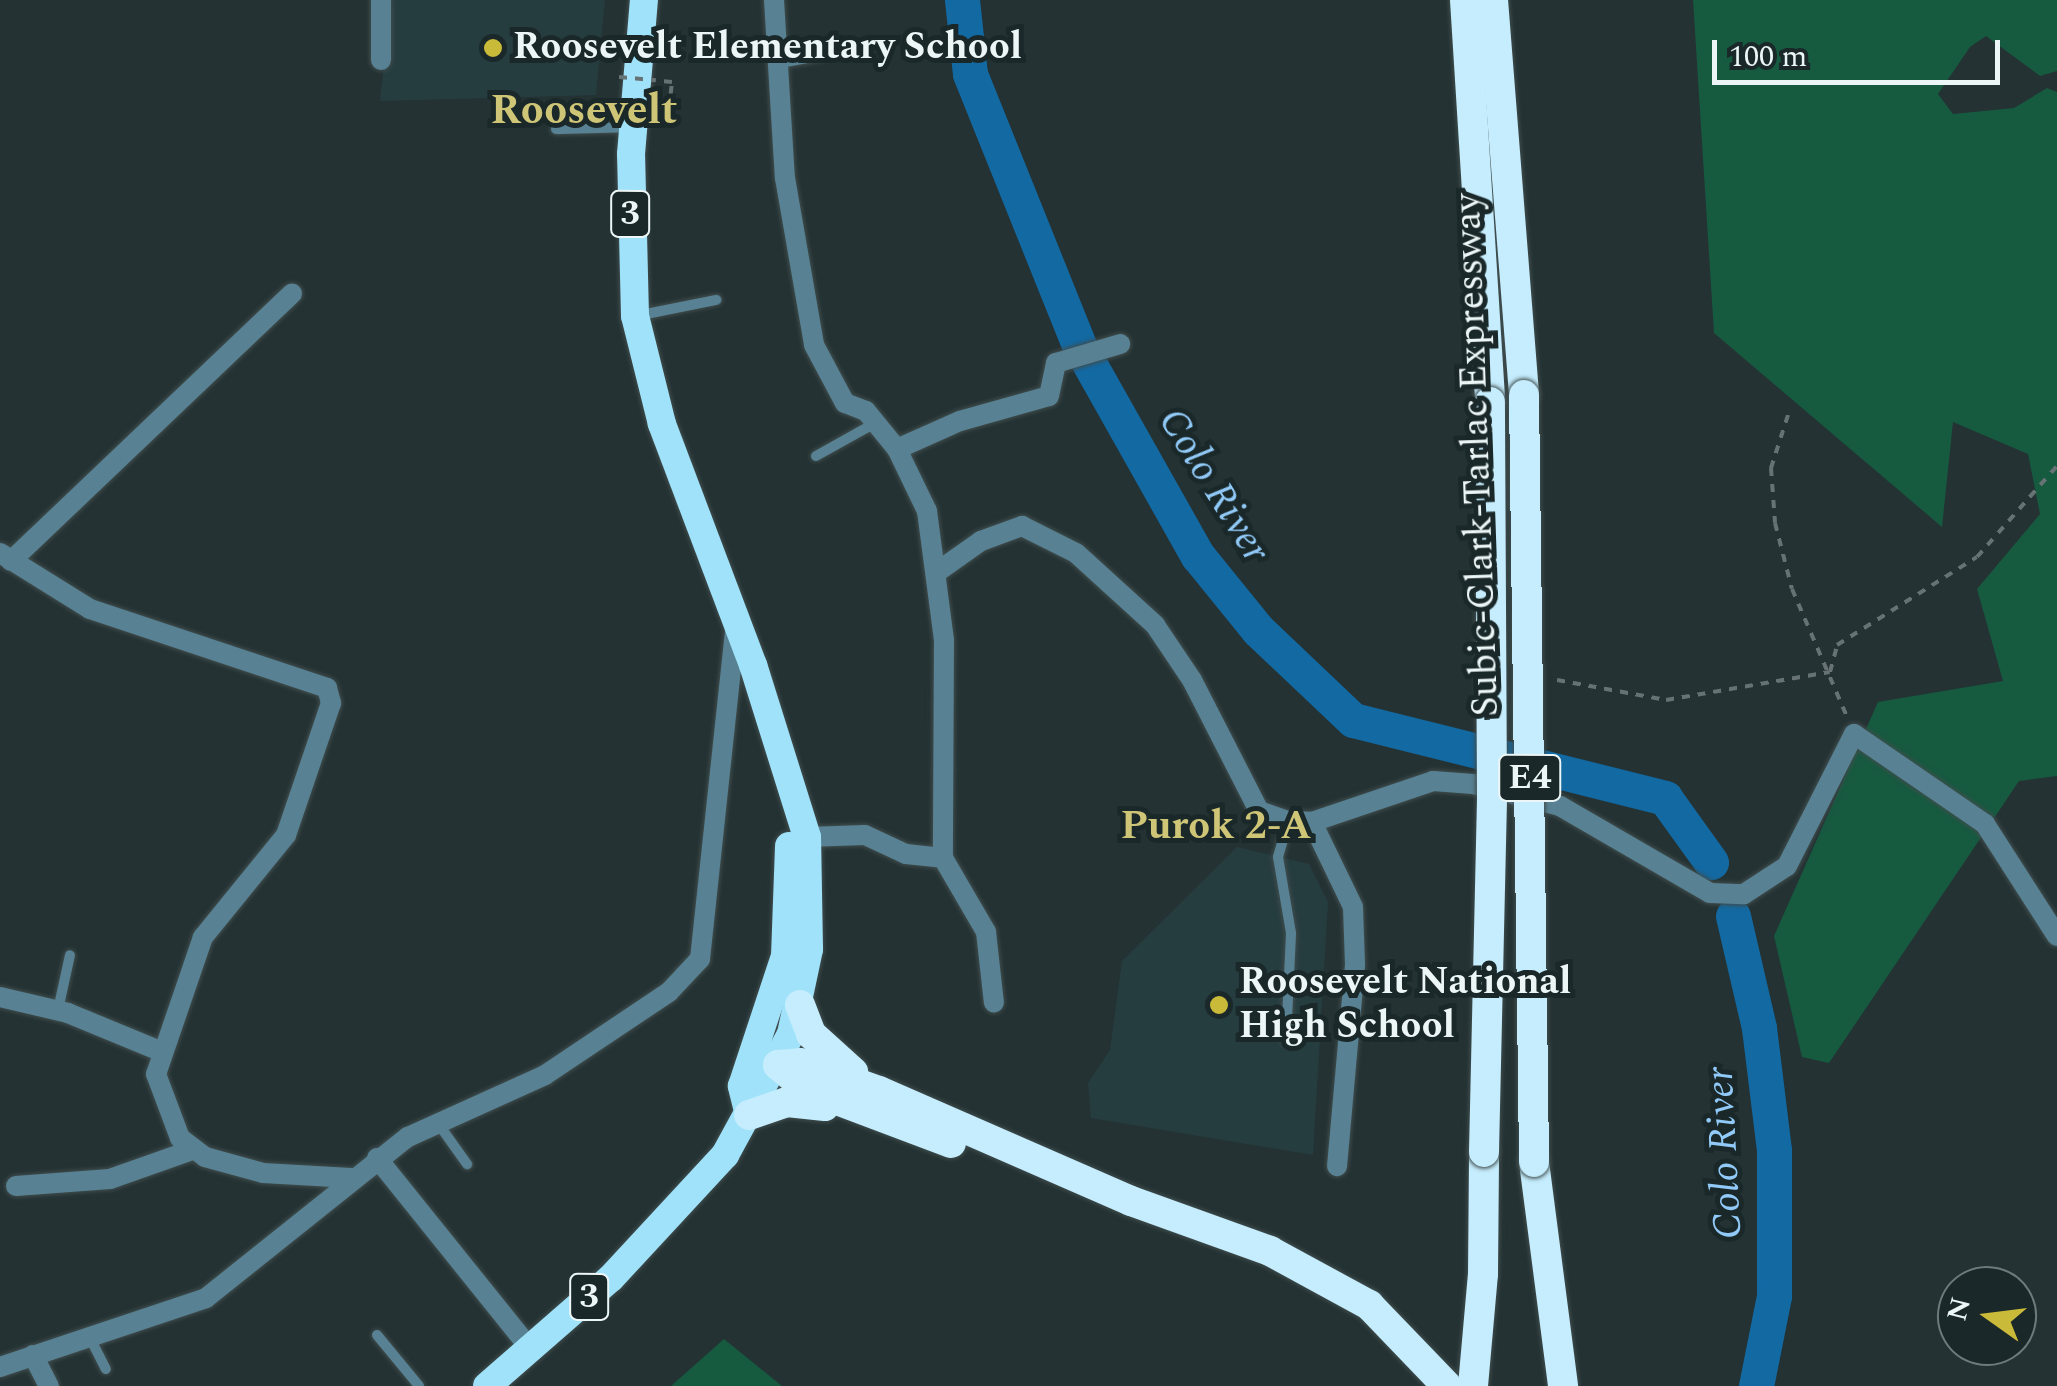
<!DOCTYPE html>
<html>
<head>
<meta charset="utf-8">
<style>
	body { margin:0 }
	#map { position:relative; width:2057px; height:1386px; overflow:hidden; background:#243233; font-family:Spectral,serif }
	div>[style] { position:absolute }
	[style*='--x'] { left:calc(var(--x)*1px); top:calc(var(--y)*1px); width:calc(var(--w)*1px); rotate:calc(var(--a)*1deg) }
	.built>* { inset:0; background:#263d40 }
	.green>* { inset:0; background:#165a40 }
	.river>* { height:35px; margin:-17.5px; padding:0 17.5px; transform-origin:17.5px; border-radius:17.5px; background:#1369a2 }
	.path>* { height:4px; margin-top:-2px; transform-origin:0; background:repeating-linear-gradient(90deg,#667273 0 8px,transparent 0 16px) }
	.roads { filter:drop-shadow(0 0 2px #404d4e) drop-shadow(0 0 2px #404d4e) }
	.service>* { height:10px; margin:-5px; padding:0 5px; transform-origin:5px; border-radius:5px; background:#588293 }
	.minor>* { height:20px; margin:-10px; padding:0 10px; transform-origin:10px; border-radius:10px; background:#588293 }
	.trunk>* { height:28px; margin:-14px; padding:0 14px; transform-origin:14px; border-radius:14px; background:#a0e2fa }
	.motorway>* { height:30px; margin:-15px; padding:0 15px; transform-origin:15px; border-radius:15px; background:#c5edfd }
	.path-bridge>* { height:4px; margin-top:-2px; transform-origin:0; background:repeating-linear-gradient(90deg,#667273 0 8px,transparent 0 16px) }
	.bridges { filter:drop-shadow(0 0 2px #404d4e) drop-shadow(0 0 2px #404d4e) }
	.motorway-bridge>* { height:30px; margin:-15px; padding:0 15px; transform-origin:15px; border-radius:15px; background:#c5edfd }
	.dots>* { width:28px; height:28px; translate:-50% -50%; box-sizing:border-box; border:5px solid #1a2829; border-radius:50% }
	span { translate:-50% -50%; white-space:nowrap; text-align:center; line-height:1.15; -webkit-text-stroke:10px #1a2829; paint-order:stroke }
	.shield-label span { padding:2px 8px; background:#1a2829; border:2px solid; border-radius:8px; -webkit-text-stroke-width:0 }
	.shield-label { font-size:35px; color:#edf6f7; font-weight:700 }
	.poi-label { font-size:38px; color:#edf6f7; font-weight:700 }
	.left { translate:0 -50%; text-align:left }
	.street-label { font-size:38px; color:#edf6f7 }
	.water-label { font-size:40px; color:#91caf8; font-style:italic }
	.neighbourhood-label { font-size:40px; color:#cfc577; font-weight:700 }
	.quarter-label { font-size:42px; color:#cfc577; font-weight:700 }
	.north { position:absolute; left:1937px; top:1266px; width:100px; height:100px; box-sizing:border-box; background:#1a2829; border:2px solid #6e7a7b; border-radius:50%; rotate:284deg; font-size:28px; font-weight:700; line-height:40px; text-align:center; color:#edf6f7 }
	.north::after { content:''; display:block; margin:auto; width:35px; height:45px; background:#caba3a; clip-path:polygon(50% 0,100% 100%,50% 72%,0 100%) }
	.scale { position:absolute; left:1712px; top:40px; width:288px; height:45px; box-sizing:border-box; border:5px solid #edf6f7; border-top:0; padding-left:12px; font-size:30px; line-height:35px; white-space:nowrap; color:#edf6f7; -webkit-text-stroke:8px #1a2829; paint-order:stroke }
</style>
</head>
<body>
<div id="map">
	<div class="built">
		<div style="clip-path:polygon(391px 0,605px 0,596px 95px,380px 101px)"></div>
		<div style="clip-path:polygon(1237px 847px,1309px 864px,1328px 902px,1313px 1155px,1091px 1118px,1088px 1083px,1110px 1050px,1122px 961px)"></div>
	</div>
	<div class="green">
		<div style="clip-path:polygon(1693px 0,2057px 0,2057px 71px,2040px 76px,1986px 36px,1970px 47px,1938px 94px,1953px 114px,2014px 108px,2047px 88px,2057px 92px,2057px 776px,2019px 781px,1829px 1063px,1802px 1057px,1774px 936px,1878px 702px,2003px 681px,1977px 589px,2040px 514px,2028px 454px,1953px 422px,1942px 527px,1714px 333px)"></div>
		<div style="clip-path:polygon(724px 1339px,782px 1386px,671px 1386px)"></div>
	</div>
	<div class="river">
		<div style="--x:962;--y:0;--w:74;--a:83.8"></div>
		<div style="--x:970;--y:74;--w:294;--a:68.1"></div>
		<div style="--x:1080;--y:347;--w:240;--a:60.6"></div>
		<div style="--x:1198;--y:556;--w:95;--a:51"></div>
		<div style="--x:1258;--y:630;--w:131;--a:43.5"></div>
		<div style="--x:1353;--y:720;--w:322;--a:14"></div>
		<div style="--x:1665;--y:798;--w:79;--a:54.3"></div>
		<div style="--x:1733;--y:916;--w:115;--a:76.9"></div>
		<div style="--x:1759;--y:1028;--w:123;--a:83"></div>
		<div style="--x:1774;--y:1150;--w:146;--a:90"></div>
		<div style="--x:1774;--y:1296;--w:92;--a:101.3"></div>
	</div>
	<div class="path">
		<div style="--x:659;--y:109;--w:10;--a:6"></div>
		<div style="--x:669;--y:110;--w:28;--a:-84"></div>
		<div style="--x:672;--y:82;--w:11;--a:-175"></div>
		<div style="--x:1788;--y:415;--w:56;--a:107.8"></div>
		<div style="--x:1771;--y:468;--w:55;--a:85.8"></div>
		<div style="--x:1775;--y:523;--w:68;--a:75.6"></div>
		<div style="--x:1792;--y:589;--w:142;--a:66.7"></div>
		<div style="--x:1830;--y:672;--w:28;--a:-75"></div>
		<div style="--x:1837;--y:645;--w:165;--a:-32.2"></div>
		<div style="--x:1977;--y:557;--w:121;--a:-48.7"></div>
		<div style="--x:1557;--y:680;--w:111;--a:10.4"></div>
		<div style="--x:1666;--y:700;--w:166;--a:-9.7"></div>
	</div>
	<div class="roads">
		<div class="service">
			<div style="--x:780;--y:63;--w:55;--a:-10.5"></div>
			<div style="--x:556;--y:129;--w:76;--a:-1.5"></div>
			<div style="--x:636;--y:316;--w:82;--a:-11.3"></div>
			<div style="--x:816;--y:456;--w:68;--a:-29.2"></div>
			<div style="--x:58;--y:1010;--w:56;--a:-77.7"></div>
			<div style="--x:1286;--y:1040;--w:107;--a:-87.3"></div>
			<div style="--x:1291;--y:933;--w:77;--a:-99.7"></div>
			<div style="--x:1278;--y:857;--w:37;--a:-74"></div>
			<div style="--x:437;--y:1122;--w:52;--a:54.5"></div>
			<div style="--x:377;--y:1335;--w:66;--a:50.5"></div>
			<div style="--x:89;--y:1336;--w:37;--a:63"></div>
		</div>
		<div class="minor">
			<div style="--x:774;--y:0;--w:178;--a:86.5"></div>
			<div style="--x:785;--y:178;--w:169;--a:80.1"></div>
			<div style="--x:814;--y:345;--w:66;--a:61.9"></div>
			<div style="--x:845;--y:403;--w:22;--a:21"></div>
			<div style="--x:866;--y:411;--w:49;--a:50.8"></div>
			<div style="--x:897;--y:449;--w:69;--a:64.2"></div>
			<div style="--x:927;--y:511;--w:130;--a:82.5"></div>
			<div style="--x:944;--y:640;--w:218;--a:90.3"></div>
			<div style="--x:943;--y:858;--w:86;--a:59.8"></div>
			<div style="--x:986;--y:932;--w:71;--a:83.6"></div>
			<div style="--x:381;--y:60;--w:60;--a:-90"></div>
			<div style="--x:897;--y:449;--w:69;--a:-24"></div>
			<div style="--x:960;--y:421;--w:92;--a:-15.7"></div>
			<div style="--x:1049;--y:396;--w:34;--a:-78"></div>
			<div style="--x:1056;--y:363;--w:67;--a:-16.5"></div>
			<div style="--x:0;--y:553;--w:106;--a:31.9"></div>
			<div style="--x:90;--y:609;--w:250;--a:18.4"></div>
			<div style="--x:327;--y:688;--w:16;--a:75"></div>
			<div style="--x:331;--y:703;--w:139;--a:108.8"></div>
			<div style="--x:286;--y:835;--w:132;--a:129.1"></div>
			<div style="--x:203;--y:937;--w:145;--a:108.9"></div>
			<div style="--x:156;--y:1074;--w:68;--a:69.4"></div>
			<div style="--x:180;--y:1138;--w:31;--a:37"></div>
			<div style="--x:205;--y:1157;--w:60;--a:15.4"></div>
			<div style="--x:263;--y:1173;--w:88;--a:3.3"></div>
			<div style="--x:11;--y:561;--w:388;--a:-43.6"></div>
			<div style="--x:937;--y:572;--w:54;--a:-35.2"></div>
			<div style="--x:981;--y:541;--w:44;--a:-20.1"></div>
			<div style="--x:1022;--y:526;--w:60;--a:26.6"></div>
			<div style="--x:1076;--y:553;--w:107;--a:42.3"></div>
			<div style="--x:1155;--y:625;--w:66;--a:56.1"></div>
			<div style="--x:1192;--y:680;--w:147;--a:62.9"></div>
			<div style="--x:1259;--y:811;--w:31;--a:19"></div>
			<div style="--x:1288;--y:821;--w:24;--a:2"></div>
			<div style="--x:1312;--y:822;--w:128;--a:-18.7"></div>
			<div style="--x:1433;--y:781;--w:40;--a:4.3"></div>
			<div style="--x:1473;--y:784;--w:90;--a:14.2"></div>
			<div style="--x:1560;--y:806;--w:173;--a:30.1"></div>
			<div style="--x:1710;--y:893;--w:34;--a:2"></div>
			<div style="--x:1744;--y:894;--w:51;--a:-33.1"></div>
			<div style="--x:1787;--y:866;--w:148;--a:-63.1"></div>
			<div style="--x:1854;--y:734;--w:159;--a:34.5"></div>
			<div style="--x:1985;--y:824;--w:133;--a:57.3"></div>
			<div style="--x:1312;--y:822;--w:94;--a:64.2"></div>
			<div style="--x:1353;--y:907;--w:58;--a:88"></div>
			<div style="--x:1355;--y:965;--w:202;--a:95.1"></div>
			<div style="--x:807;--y:837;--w:58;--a:-2"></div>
			<div style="--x:865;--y:835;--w:45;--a:24.9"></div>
			<div style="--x:906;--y:854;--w:37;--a:6"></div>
			<div style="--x:0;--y:997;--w:70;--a:13.2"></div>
			<div style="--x:68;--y:1013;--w:100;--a:22.4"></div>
			<div style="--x:377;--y:1158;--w:244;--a:51.2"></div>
			<div style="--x:16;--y:1186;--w:94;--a:-4.3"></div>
			<div style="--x:110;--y:1179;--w:87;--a:-19.5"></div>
			<div style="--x:33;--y:1355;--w:35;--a:63"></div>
			<div style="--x:0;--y:1367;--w:217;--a:-18.5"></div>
			<div style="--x:206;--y:1298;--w:258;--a:-38.6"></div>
			<div style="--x:408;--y:1137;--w:150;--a:-24.3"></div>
			<div style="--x:545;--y:1075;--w:149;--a:-33.8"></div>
			<div style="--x:669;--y:992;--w:45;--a:-46.8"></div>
			<div style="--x:700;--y:959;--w:341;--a:-83.9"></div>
		</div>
		<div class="trunk">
			<div style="--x:749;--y:1115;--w:30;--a:-104"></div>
			<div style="--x:742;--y:1086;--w:137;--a:-71.7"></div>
			<div style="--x:785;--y:956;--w:110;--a:-87.9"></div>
			<div style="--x:487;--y:1386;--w:164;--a:-41.1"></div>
			<div style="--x:611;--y:1278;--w:168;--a:-47.2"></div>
			<div style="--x:725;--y:1155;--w:138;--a:-61.4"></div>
			<div style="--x:791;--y:1034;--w:87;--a:-78"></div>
			<div style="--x:809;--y:949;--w:112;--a:-91"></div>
			<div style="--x:807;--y:837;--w:180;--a:-107.4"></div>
			<div style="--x:753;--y:665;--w:258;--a:-110.7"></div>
			<div style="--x:662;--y:424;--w:111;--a:-104"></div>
			<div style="--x:635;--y:316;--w:162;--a:-91.4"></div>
			<div style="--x:631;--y:154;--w:155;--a:-85.2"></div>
		</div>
		<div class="motorway">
			<div style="--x:1465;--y:0;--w:403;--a:86.4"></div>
			<div style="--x:1493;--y:0;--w:396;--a:85.5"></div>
			<div style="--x:800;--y:1005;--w:31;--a:69"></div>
			<div style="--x:811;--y:1034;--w:57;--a:42.1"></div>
			<div style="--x:778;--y:1065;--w:22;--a:-5"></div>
			<div style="--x:800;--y:1063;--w:84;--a:19.5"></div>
			<div style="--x:879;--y:1091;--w:275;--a:23.6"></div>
			<div style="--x:1131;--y:1201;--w:148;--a:19.8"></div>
			<div style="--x:1270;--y:1251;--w:113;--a:28.6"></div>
			<div style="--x:1369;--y:1305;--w:112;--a:46.1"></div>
			<div style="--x:778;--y:1065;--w:35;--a:40"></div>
			<div style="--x:805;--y:1088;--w:156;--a:20.6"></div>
			<div style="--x:749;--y:1115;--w:40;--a:-18.9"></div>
			<div style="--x:787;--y:1102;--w:38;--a:6"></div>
			<div style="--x:1534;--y:1162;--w:226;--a:82.6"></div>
			<div style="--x:1473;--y:1386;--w:112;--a:-84.9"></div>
			<div style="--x:1483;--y:1274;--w:122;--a:-89.5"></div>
		</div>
	</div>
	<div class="path-bridge">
		<div style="--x:619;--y:77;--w:37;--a:5"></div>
	</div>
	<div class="bridges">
		<div class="motorway-bridge">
			<div style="--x:1524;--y:395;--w:767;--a:89.25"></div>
			<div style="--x:1484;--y:1152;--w:355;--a:-88.7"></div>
			<div style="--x:1492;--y:797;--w:395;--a:-90.3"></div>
		</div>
	</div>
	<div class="dots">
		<div style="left:493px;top:48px;background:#caba3a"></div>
		<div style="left:1219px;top:1005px;background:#caba3a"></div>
	</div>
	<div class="shield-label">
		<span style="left:630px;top:214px">3</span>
		<span style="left:1530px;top:778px">E4</span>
		<span style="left:589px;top:1297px">3</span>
	</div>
	<div class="poi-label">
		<span class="left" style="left:513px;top:48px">Roosevelt Elementary School</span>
		<span class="left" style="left:1239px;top:1005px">Roosevelt National<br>High School</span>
	</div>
	<div class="street-label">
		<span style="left:1478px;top:455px;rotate:-92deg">Subic-Clark-Tarlac Expressway</span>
	</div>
	<div class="water-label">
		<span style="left:1213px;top:486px;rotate:58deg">Colo River</span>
		<span style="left:1725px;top:1153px;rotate:-93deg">Colo River</span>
	</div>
	<div class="neighbourhood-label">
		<span style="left:1216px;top:827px">Purok 2-A</span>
	</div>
	<div class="quarter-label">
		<span style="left:584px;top:111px">Roosevelt</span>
	</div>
	<div class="north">N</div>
	<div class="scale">100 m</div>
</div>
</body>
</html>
